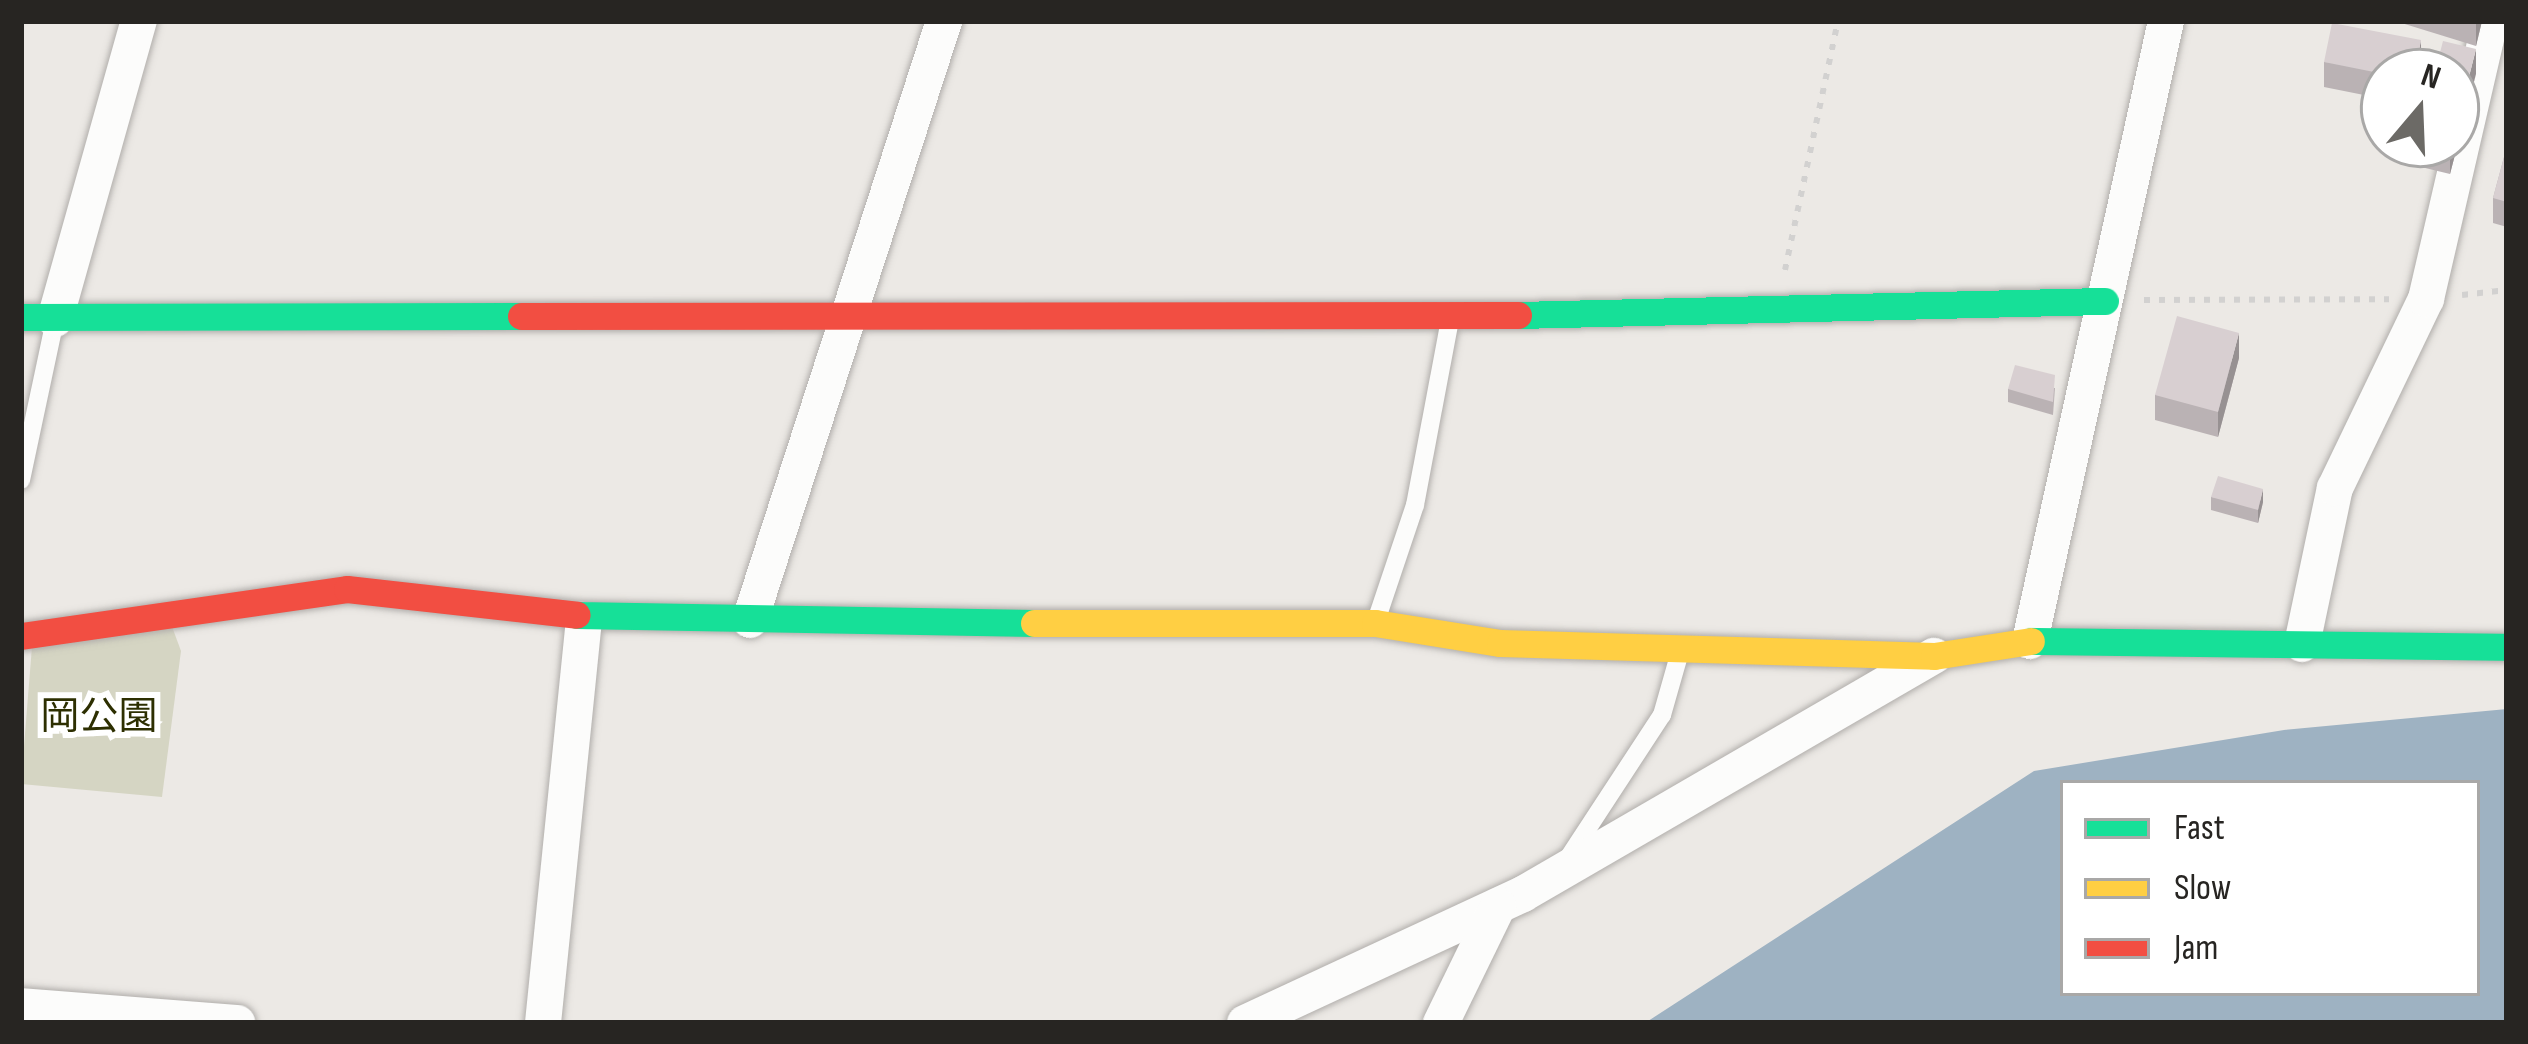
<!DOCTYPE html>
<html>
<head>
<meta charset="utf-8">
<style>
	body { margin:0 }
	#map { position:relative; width:2528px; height:1044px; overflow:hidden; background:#ece9e5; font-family:"Sofia Sans Condensed","Noto Sans JP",sans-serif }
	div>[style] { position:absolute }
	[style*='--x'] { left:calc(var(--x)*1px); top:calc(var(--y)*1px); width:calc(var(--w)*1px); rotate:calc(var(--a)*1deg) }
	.green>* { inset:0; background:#d5d5c3 }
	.water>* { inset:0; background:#9eb2c2 }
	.path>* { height:6px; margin-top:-3px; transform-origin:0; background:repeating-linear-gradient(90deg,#d2d1d0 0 6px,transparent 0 15px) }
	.roads { filter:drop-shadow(0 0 3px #b1aeab) drop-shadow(0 0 3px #b1aeab) }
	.lane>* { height:18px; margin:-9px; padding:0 9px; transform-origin:9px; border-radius:9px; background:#fcfcfb }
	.street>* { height:36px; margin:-18px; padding:0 18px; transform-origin:18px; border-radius:18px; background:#fcfcfb }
	.fast>* { height:27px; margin:-13.5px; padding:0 13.5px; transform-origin:13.5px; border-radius:13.5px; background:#16e098 }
	.slow>* { height:27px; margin:-13.5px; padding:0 13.5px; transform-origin:13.5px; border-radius:13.5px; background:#ffcf43 }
	.jam>* { height:27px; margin:-13.5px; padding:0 13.5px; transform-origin:13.5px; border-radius:13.5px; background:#f24e42 }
	.wall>* { inset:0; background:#bab2b4 }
	.shaded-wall>* { inset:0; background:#979192 }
	.building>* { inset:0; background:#d8cfd1 }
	span { translate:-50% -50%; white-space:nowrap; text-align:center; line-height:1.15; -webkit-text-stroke:12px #fff; paint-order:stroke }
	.park-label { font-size:39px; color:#2d2f01 }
	.frame { position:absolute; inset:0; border:24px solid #272522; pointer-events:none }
	.legend { position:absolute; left:2060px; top:780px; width:420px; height:216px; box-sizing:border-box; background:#fff; border:3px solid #a9a8a7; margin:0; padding:15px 21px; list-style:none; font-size:36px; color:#272522 }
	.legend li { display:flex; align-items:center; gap:24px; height:60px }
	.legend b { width:60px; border:3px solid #a9a8a7 }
	.north { position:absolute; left:2360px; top:48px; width:120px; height:120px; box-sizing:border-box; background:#fff; border:3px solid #a9a8a7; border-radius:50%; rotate:19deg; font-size:33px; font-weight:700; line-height:48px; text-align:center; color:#272522 }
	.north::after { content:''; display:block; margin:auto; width:42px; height:54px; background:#6c6a66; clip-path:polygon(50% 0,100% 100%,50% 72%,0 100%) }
</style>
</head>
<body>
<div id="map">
	<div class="green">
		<div style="clip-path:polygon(167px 613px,181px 651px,162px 797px,21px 784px,33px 634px)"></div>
	</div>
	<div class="water">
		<div style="clip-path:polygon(evenodd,2507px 709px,2507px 1023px,1645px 1023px,2034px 771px,2284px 730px,2507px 709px,2063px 783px,2477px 783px,2477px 993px,2063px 993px,2063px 783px)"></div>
	</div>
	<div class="path">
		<div style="--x:1785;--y:270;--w:255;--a:-78"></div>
		<div style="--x:2462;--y:295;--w:45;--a:-6.3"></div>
		<div style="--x:2144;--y:300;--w:245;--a:-0.2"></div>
	</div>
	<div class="roads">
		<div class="lane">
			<div style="--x:21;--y:480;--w:164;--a:-78"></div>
			<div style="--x:1377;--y:618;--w:119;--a:-71.4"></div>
			<div style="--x:1415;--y:505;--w:189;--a:-79.3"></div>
			<div style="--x:1565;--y:863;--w:177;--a:-56.8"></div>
			<div style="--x:1662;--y:715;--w:66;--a:-74.1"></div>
		</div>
		<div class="street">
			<div style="--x:55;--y:319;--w:310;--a:-74.3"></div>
			<div style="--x:750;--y:620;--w:630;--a:-72.05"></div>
			<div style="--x:2030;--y:641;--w:635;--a:-77.63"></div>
			<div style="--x:2302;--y:644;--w:159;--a:-78.1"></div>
			<div style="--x:2335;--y:488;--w:210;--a:-64.3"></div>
			<div style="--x:2426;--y:299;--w:285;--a:-77"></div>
			<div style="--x:21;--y:1006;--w:217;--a:4.5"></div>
			<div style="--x:543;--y:1023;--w:405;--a:-84.2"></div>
			<div style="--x:1245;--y:1023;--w:306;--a:-24.9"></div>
			<div style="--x:1523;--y:894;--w:475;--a:-30.1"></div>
			<div style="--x:1441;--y:1023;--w:130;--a:-64"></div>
		</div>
		<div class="fast">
			<div style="--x:1518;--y:315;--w:587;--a:-1.37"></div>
			<div style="--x:21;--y:317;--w:500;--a:-0.11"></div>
			<div style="--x:577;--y:615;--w:457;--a:1"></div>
			<div style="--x:2031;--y:641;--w:476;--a:0.7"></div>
		</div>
		<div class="slow">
			<div style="--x:1034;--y:623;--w:341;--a:0"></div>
			<div style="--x:1375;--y:623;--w:127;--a:9.1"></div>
			<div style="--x:1500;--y:643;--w:434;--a:1.7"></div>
			<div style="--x:1934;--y:656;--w:98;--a:-8.8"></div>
		</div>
		<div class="jam">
			<div style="--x:521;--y:316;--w:997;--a:-0.06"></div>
			<div style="--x:21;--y:636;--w:329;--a:-8.2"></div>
			<div style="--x:347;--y:589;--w:231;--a:6.4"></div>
		</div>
	</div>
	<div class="wall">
		<div style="clip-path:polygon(2395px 21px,2482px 21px,2476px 46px)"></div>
		<div style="clip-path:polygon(2324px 62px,2421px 65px,2384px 72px,2384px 99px,2324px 87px)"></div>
		<div style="clip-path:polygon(2476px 74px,2450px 174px,2417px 166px,2417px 144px,2456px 144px)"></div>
		<div style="clip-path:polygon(2507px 146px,2507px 227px,2493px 223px,2493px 198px)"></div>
		<div style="clip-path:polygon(2239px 358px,2218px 437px,2155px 420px,2155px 395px)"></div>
		<div style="clip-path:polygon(2055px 388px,2053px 415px,2008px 402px,2008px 389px)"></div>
		<div style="clip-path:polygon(2211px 497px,2263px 502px,2258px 523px,2211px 510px)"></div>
	</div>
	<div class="shaded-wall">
		<div style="clip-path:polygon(2476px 21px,2482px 21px,2476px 46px)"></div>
		<div style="clip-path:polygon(2421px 40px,2421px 65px,2420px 72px,2415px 72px)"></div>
		<div style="clip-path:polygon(2476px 49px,2476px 74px,2450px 174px,2450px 149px,2452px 144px,2456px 144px,2456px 128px)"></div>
		<div style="clip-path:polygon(2239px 333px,2239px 358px,2218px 437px,2218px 412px)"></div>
		<div style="clip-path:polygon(2263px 489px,2263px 502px,2258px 523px,2258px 510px)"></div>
	</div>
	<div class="building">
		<div style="clip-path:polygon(2332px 23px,2421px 40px,2415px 72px,2384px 72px,2384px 74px,2324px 62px)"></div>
		<div style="clip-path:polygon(2443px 41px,2476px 49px,2456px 128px,2456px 72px,2435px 72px)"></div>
		<div style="clip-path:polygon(2429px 144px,2452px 144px,2450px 149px)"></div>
		<div style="clip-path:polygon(2507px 146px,2507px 202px,2493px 198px)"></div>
		<div style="clip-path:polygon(2177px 316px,2239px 333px,2218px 412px,2155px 395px)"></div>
		<div style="clip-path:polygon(2015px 365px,2055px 375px,2053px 402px,2008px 389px)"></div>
		<div style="clip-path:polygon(2218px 476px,2263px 489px,2258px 510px,2211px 497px)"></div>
	</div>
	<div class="park-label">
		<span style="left:99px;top:718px">岡公園</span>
	</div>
	<div class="frame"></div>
	<ul class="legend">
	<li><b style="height:15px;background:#16e098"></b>Fast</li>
	<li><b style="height:15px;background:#ffcf43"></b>Slow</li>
	<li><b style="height:15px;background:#f24e42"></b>Jam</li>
	</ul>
	<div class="north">N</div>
</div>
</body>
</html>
